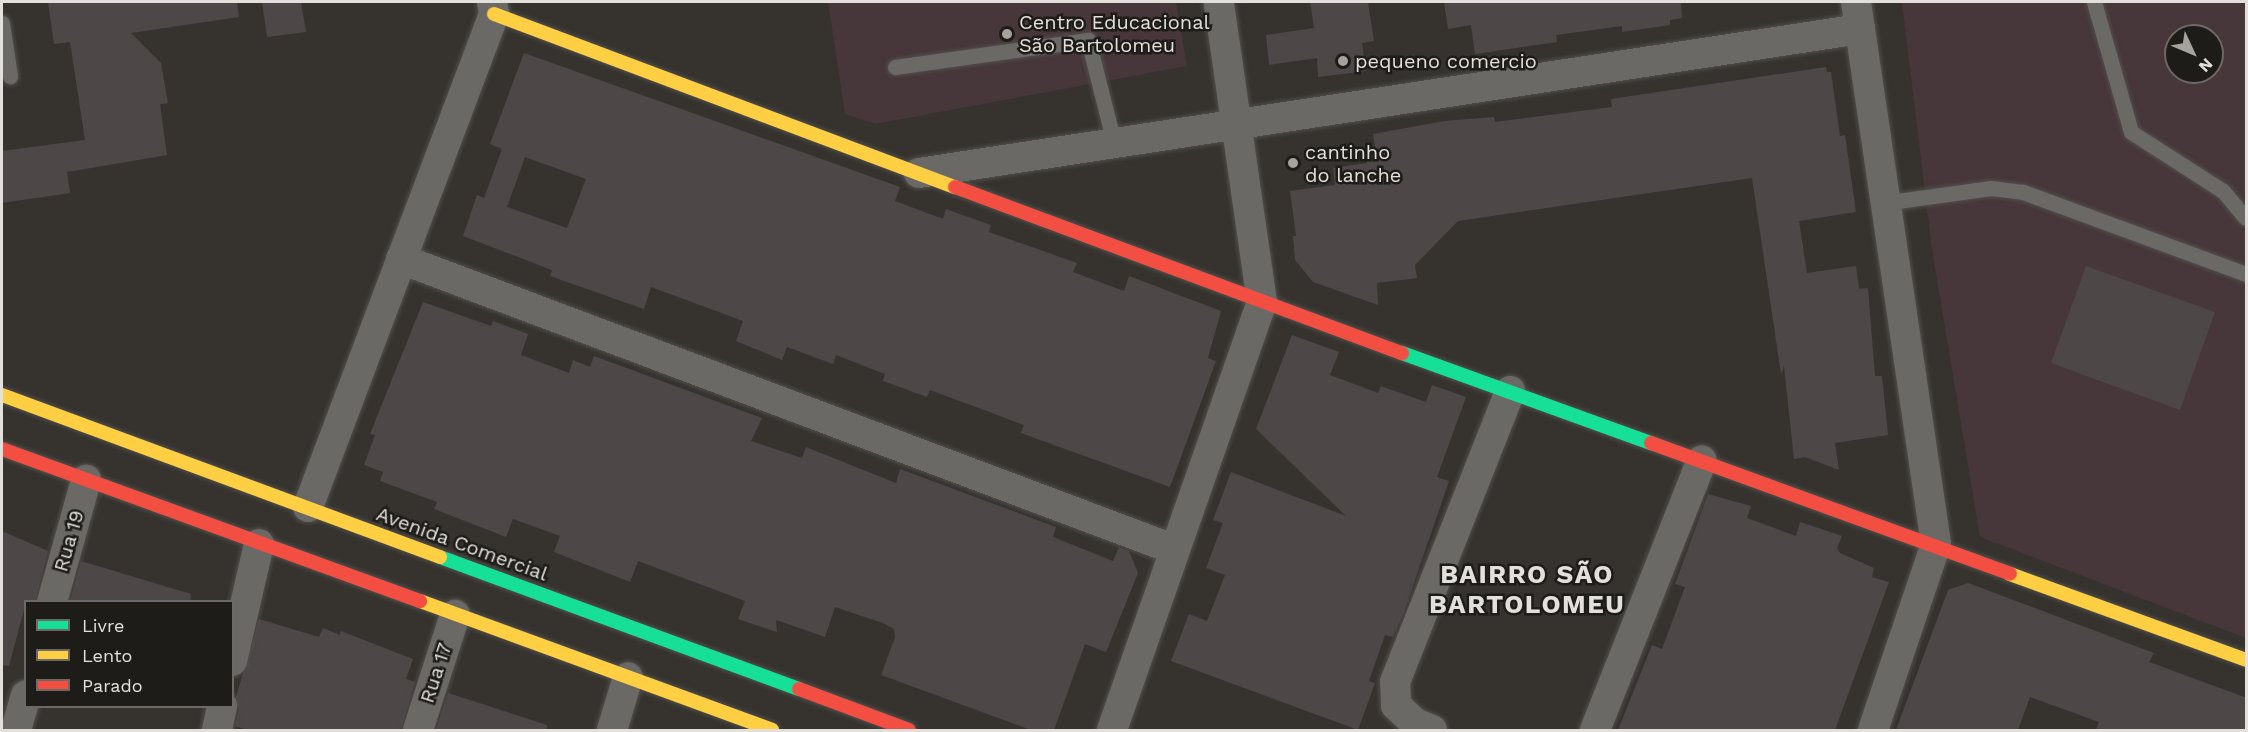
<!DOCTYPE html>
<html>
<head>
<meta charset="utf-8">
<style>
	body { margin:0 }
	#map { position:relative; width:2248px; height:732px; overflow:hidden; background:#36332f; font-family:"Work Sans",sans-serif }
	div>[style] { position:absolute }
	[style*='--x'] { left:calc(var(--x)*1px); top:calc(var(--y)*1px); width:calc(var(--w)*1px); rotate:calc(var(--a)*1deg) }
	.education>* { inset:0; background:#47363a }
	.building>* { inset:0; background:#4e4748 }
	.roads { filter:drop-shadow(0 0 2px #514f4b) drop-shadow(0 0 2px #514f4b) }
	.lane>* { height:15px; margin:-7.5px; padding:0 7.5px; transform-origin:7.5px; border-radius:7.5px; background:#6b6965 }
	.street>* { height:30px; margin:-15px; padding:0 15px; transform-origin:15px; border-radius:15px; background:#6b6965 }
	.fast>* { height:14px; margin:-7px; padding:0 7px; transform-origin:7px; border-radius:7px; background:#16e098 }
	.slow>* { height:14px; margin:-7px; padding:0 7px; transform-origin:7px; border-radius:7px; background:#ffcf43 }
	.jam>* { height:14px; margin:-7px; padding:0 7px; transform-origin:7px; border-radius:7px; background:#f24e42 }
	.dots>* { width:16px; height:16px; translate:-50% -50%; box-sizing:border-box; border:3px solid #1e1c18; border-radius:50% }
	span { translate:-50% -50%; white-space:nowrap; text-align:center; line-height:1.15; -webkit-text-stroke:5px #1e1c18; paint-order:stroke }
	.poi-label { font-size:20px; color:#e3e0db }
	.left { translate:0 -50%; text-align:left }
	.street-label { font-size:20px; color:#e3e0db }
	.district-label { font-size:26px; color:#e3e0db; font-weight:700; letter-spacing:1.5px }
	.frame { position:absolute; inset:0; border:3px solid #e3e0db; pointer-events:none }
	.legend { position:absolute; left:24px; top:600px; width:210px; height:108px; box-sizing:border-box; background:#1e1c18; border:2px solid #6d6a66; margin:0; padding:8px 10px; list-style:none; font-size:18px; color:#e3e0db }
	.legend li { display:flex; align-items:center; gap:12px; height:30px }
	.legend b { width:30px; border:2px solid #6d6a66 }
	.north { position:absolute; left:2164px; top:24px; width:60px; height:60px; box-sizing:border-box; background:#1e1c18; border:2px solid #6d6a66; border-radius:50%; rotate:134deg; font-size:16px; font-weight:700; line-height:24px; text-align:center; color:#e3e0db }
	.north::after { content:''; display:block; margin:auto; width:21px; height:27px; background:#a6a39f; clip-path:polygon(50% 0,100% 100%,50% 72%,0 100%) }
</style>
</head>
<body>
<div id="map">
	<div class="education">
		<div style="clip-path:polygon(828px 2px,1176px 2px,1187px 66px,875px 124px,845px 114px)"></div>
		<div style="clip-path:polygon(evenodd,1902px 2px,2246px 2px,2246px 638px,1980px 537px,1932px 250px,1902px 2px,2176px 36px,2212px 36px,2212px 72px,2176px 72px,2176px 36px)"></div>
	</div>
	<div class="building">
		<div style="clip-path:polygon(48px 2px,237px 2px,239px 17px,131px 33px,161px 63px,168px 103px,160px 104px,167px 155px,67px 172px,70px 193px,2px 203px,2px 151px,85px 140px,70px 42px,54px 44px)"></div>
		<div style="clip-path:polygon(262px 2px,301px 2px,306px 32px,267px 37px)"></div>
		<div style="clip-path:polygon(1310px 2px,1368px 2px,1374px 41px,1362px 43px,1366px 71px,1318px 77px,1317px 58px,1269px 65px,1266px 35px,1314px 28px)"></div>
		<div style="clip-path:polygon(1444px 2px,1681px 2px,1682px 18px,1670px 20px,1670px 25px,1622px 32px,1622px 26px,1556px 35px,1557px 42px,1475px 54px,1471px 25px,1448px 29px)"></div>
		<div style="clip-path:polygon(evenodd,524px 53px,900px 187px,895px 201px,943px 219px,946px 209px,991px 225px,989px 232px,1077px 263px,1073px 272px,1124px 291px,1129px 276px,1221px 311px,1208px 358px,1216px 361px,1170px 487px,1021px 433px,1024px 425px,930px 390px,927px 397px,883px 381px,885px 374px,836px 355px,833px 364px,787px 347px,782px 360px,736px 341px,743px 321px,651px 287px,644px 309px,550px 276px,552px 270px,463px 236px,477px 195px,484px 198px,502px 149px,490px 144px,524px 53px,525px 157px,586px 179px,567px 228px,507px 207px,525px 157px)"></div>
		<div style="clip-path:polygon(1826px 67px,1827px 72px,1831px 72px,1840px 136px,1845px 135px,1856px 212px,1799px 221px,1807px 273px,1856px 266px,1859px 289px,1868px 288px,1875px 376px,1882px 376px,1888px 435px,1835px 443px,1839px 470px,1805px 457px,1794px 459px,1784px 366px,1781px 374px,1752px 178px,1458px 221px,1415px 265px,1417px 278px,1377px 283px,1378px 305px,1313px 282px,1295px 260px,1293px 236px,1296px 236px,1290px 191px,1335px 185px,1333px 168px,1367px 163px,1366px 155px,1376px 154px,1373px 134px,1445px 121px,1494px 117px,1495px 122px,1612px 107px,1611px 99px)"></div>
		<div style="clip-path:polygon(2086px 266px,2215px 312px,2180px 410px,2051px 363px)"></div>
		<div style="clip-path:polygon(423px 302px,491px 326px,493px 321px,528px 334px,521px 355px,569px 373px,573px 360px,590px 367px,594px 356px,762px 418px,751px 441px,802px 458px,806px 447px,896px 483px,900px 469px,1056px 527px,1053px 537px,1113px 561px,1119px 547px,1129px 551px,1138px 573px,1106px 652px,1085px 644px,1054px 730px,1031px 730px,881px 675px,895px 637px,894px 629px,883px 623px,835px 607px,825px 637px,776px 620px,777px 632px,738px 619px,745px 601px,638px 561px,630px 582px,554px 552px,560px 536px,513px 519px,506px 537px,434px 509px,437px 502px,380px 481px,383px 472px,364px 465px,375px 435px,370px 434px)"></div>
		<div style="clip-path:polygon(1292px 335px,1339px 352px,1330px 375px,1378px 393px,1381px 386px,1426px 402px,1432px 385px,1466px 397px,1437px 477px,1449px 481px,1403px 615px,1393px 637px,1385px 635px,1369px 681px,1375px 683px,1358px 730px,1171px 661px,1189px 614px,1207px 621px,1225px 575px,1206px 568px,1223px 523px,1213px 520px,1231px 472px,1346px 516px,1256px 429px)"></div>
		<div style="clip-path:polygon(1708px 494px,1751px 506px,1747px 518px,1796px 536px,1800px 522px,1842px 536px,1837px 548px,1840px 553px,1874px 568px,1872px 577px,1889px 582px,1835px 730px,1618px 730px,1652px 645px,1662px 649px,1685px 587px,1675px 584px)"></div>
		<div style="clip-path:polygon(2px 531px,48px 551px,35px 602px,26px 602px,9px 666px,2px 665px)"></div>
		<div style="clip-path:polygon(81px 561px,191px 594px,190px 602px,70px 602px)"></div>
		<div style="clip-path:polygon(1968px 583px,2154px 653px,2149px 662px,2247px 698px,2247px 730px,2096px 730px,2099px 722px,2030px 697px,2018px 730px,1896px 730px,1948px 590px)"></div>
		<div style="clip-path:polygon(259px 619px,319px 637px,323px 628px,340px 635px,341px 631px,413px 659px,406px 679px,415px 682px,401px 730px,247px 730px,235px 726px,239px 709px,236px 697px)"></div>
		<div style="clip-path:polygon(448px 693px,547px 725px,547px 730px,436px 730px)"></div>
	</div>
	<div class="roads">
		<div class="lane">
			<div style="--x:2094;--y:2;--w:135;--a:74.1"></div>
			<div style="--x:2131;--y:132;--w:109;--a:32.7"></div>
			<div style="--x:2223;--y:191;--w:35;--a:50"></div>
			<div style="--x:2;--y:23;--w:54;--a:81.4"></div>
			<div style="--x:895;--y:67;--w:195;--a:-8"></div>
			<div style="--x:1088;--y:40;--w:106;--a:75.8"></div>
			<div style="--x:1883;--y:203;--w:109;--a:-7.9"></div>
			<div style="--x:1991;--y:188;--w:32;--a:7"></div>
			<div style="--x:2023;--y:192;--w:238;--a:20.2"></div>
		</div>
		<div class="street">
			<div style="--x:1856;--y:2;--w:548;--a:81.6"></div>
			<div style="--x:1936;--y:544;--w:196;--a:108.7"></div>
			<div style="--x:919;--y:173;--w:952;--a:-8.7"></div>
			<div style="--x:401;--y:259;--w:825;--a:20.59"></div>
			<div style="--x:308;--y:507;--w:527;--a:-69.33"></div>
			<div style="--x:494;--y:14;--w:12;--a:-99"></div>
			<div style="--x:52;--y:602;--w:127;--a:-74.4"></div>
			<div style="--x:232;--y:661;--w:120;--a:-77"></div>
			<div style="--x:16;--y:730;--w:36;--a:-74"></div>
			<div style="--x:217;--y:730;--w:25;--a:-78"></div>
			<div style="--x:418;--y:730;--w:121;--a:-72.2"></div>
			<div style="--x:612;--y:730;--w:55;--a:-73.2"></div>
			<div style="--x:1112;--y:730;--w:454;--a:-70.7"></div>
			<div style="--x:1262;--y:302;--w:303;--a:-98.2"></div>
			<div style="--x:1432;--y:730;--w:18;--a:-158"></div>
			<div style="--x:1415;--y:723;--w:26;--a:-137"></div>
			<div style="--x:1396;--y:705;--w:23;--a:-92"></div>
			<div style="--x:1395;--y:682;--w:313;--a:-68.4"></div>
			<div style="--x:1595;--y:730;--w:290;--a:-68.4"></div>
		</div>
		<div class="fast">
			<div style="--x:1402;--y:353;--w:265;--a:19.9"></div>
			<div style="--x:440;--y:557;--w:382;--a:20.2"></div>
		</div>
		<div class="slow">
			<div style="--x:494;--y:14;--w:492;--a:20.6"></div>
			<div style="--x:2;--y:395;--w:467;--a:20.3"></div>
			<div style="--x:2010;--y:574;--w:251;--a:20"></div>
			<div style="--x:420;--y:601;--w:375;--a:20.1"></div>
		</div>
		<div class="jam">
			<div style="--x:955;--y:187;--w:477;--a:20.4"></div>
			<div style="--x:1651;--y:443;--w:382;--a:20"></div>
			<div style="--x:2;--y:449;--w:445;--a:20"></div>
			<div style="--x:799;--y:689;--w:117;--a:20.4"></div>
		</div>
	</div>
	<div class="dots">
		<div style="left:1007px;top:34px;background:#a6a39f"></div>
		<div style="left:1343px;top:61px;background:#a6a39f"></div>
		<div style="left:1293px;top:163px;background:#a6a39f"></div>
	</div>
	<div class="poi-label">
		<span class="left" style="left:1019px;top:34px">Centro Educacional<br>São Bartolomeu</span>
		<span class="left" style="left:1355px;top:61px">pequeno comercio</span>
		<span class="left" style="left:1305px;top:164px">cantinho<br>do lanche</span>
	</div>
	<div class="street-label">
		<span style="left:69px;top:541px;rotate:-74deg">Rua 19</span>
		<span style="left:462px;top:544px;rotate:20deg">Avenida Comercial</span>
		<span style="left:436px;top:673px;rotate:-72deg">Rua 17</span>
	</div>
	<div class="district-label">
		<span style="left:1527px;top:590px">BAIRRO SÃO<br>BARTOLOMEU</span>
	</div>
	<div class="frame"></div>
	<ul class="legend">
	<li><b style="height:8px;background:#16e098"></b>Livre</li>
	<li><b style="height:8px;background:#ffcf43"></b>Lento</li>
	<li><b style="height:8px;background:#f24e42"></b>Parado</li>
	</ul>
	<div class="north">N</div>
</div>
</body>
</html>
